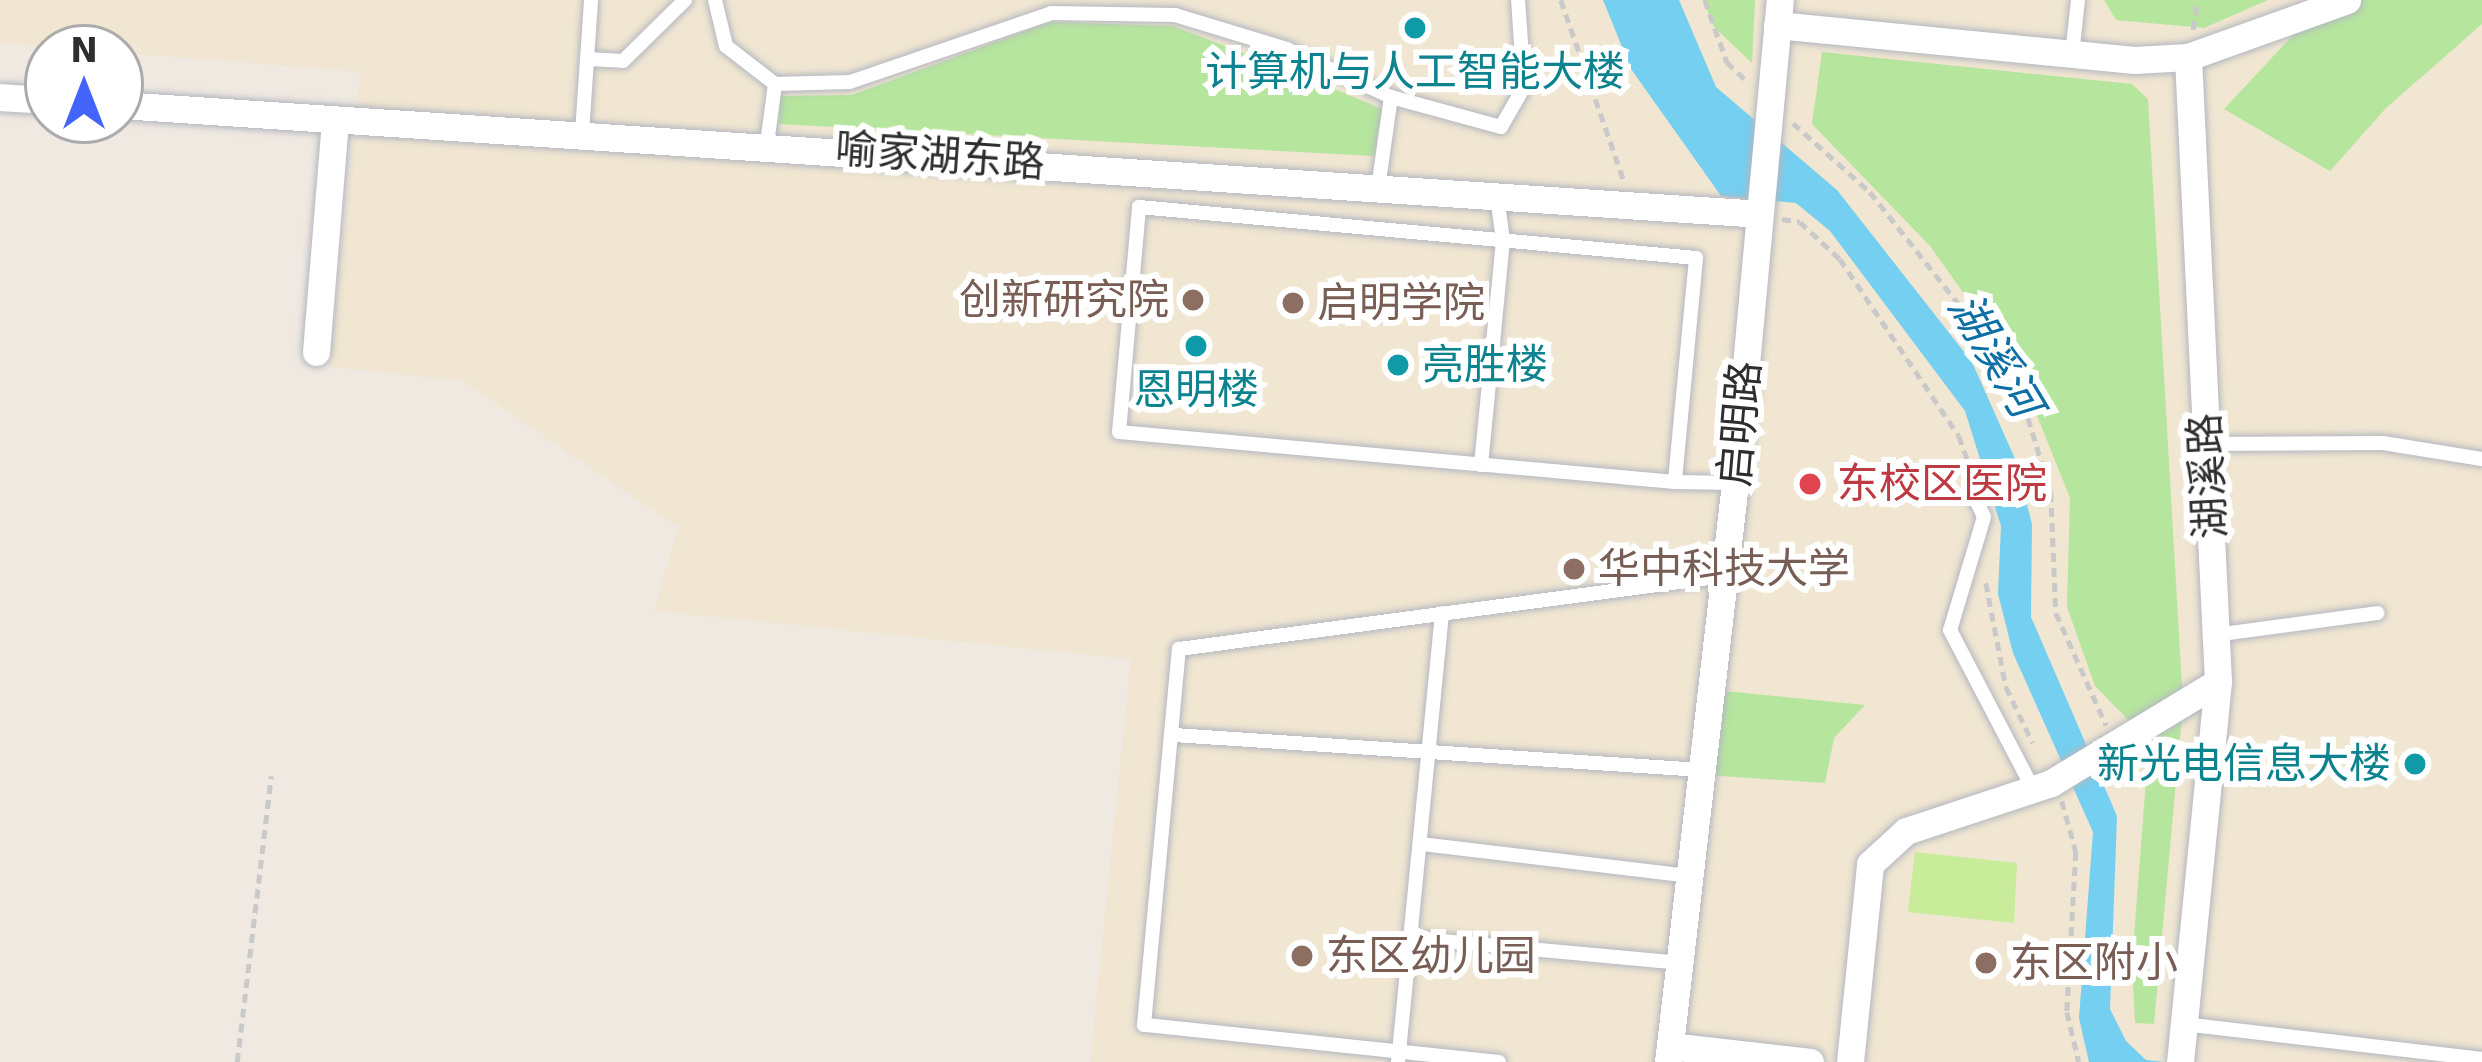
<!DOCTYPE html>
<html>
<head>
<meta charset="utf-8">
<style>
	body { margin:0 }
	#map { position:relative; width:2482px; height:1062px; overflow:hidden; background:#efe9e1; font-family:"DejaVu Sans","Noto Sans SC",sans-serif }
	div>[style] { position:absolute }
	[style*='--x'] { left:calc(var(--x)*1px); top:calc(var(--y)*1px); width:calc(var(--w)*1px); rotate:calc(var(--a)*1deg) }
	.education>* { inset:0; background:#f0e6d1 }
	.green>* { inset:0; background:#b6e59e }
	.pitch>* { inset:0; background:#c9ec9a }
	.water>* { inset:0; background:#75cff0 }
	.path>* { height:4.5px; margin-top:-2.25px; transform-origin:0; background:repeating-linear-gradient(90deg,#c9c9c9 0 9px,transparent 0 15px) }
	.roads { filter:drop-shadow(0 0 3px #b4b7c1) drop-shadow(0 0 3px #b4b7c1) }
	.lane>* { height:14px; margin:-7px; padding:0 7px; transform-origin:7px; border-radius:7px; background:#fff }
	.street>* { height:27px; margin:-13.5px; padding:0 13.5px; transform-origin:13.5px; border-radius:13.5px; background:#fff }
	.dots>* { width:33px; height:33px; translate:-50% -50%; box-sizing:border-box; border:6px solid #fff; border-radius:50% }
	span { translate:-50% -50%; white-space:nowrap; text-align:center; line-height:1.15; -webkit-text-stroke:12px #fff; paint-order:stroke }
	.culture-label { font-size:42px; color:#0d838f }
	.left { translate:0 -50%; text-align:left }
	.right { translate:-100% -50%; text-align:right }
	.street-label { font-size:42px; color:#2e2e2e }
	.education-label { font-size:42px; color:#785e54 }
	.health-label { font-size:42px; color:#be3a42 }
	.water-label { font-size:45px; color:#0d6fa3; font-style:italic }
	.north { position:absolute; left:24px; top:24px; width:120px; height:120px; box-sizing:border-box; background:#fff; border:3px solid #ababab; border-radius:50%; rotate:0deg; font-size:33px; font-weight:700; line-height:48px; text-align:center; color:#2e2e2e }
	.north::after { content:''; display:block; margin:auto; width:42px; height:54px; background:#4264fb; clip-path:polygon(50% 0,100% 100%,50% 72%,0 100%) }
</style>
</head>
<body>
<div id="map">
	<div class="education">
		<div style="clip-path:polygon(0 0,2482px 0,2482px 1062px,1090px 1062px,1131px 659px,654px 611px,678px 527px,463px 381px,330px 367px,360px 72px,0 43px)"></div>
	</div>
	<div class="green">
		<div style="clip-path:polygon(1703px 0,1755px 0,1752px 63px,1714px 27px)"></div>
		<div style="clip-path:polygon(2104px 0,2268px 0,2204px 28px,2116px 20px)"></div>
		<div style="clip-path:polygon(2326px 0,2482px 0,2482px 24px,2386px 108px,2330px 171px,2224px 109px)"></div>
		<div style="clip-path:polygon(1050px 22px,1173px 26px,1306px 77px,1382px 109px,1374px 156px,779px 124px,780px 96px,852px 95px)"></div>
		<div style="clip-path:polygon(1822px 52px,2132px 84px,2148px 99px,2183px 704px,2154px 1024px,2135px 1023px,2132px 963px,2149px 741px,2095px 686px,2067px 607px,2070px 498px,2019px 371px,1930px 246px,1812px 124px)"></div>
		<div style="clip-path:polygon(1715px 690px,1865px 705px,1834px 738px,1825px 783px,1706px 775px)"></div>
	</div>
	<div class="pitch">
		<div style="clip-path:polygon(1915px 852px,2017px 863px,2014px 923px,1908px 912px)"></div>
	</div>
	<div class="water">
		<div style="clip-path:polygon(1603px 0,1679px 0,1716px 87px,1837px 190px,1972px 362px,2016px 461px,2032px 524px,2031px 617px,2117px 816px,2110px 1009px,2126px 1041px,2146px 1060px,2164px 1062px,2089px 1062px,2079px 1018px,2093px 832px,2013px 653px,1998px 594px,2001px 526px,1965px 411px,1830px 231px,1796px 203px,1721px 196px,1631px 69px)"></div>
	</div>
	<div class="path">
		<div style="--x:1561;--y:0;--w:192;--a:70.8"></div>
		<div style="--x:1705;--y:0;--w:66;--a:70.5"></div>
		<div style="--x:1727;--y:62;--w:30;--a:44"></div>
		<div style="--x:2193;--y:30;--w:30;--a:-82"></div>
		<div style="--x:1793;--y:123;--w:103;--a:41.9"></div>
		<div style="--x:1870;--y:192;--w:233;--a:51.6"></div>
		<div style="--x:2015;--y:375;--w:123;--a:73"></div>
		<div style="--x:2051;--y:493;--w:120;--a:87.6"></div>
		<div style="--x:2056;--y:613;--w:123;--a:65.9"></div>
		<div style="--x:1782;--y:219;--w:18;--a:9"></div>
		<div style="--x:1800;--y:222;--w:54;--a:42.8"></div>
		<div style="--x:1840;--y:259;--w:213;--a:56.1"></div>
		<div style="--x:1959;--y:436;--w:45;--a:70.3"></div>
		<div style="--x:1986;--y:583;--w:106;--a:79.1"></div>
		<div style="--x:2006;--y:687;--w:62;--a:64.3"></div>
		<div style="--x:2062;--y:801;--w:53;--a:74.6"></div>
		<div style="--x:2076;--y:852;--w:160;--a:93.2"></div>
		<div style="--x:2067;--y:1012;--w:51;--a:76.5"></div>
		<div style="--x:237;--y:1062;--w:288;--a:-83.2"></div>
	</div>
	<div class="roads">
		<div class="lane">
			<div style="--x:715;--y:0;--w:47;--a:76.6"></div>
			<div style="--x:726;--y:46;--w:62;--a:37.8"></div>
			<div style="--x:2072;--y:55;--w:55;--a:-83.8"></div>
			<div style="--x:587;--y:59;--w:36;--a:3"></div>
			<div style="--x:623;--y:61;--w:87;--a:-44.5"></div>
			<div style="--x:1391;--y:97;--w:114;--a:15.3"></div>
			<div style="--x:1501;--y:127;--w:46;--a:-60.1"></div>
			<div style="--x:1524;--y:87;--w:87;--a:-93.9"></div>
			<div style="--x:582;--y:133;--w:133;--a:-86.1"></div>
			<div style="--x:767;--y:144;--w:61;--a:-82.4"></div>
			<div style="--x:775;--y:84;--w:75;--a:-1.5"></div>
			<div style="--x:850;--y:82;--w:213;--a:-18.9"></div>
			<div style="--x:1051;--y:13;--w:124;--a:0.9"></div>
			<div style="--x:1175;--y:15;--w:117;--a:16.9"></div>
			<div style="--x:1287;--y:49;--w:115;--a:24.8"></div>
			<div style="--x:1391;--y:97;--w:92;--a:98.1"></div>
			<div style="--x:1139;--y:207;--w:559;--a:5.23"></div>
			<div style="--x:1696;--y:258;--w:225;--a:95.4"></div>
			<div style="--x:1675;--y:482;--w:558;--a:-174.86"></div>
			<div style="--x:1119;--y:432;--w:226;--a:-84.9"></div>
			<div style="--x:2206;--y:444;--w:177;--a:-0.3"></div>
			<div style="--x:2383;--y:443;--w:100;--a:9.2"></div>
			<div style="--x:1481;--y:465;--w:226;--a:-84.4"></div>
			<div style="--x:1503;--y:240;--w:43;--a:-97.9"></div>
			<div style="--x:1675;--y:482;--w:60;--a:1"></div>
			<div style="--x:1973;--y:494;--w:25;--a:64"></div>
			<div style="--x:1984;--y:517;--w:118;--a:106.7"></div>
			<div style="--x:1950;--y:630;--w:179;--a:62.4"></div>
			<div style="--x:2215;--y:635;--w:164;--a:-7.7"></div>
			<div style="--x:1174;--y:735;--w:528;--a:3.8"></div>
			<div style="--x:1421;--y:844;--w:271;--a:6.8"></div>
			<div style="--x:1411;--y:938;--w:270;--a:5.3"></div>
			<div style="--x:2184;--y:1024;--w:300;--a:6.7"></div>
			<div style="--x:1398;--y:1062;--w:451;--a:-84.4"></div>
			<div style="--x:1499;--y:1062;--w:357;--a:-174"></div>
			<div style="--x:1144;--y:1025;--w:378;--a:-84.7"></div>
			<div style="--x:1179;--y:649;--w:551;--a:-7.62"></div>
		</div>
		<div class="street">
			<div style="--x:1777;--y:25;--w:359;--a:5.6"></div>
			<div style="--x:2134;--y:60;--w:54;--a:-3.2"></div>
			<div style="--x:2188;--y:57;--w:169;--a:-19.7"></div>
			<div style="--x:0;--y:97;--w:48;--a:3.6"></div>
			<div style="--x:120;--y:105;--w:1643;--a:3.8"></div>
			<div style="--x:316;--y:352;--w:233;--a:-85.3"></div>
			<div style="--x:1670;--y:1046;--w:141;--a:6.5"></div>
			<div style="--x:1668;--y:1062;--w:583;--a:-83.4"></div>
			<div style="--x:1735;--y:483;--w:485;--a:-84.7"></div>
			<div style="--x:1850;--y:1062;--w:199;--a:-84.2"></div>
			<div style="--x:1870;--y:864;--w:49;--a:-42.5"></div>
			<div style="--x:1906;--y:831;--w:153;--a:-18.3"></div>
			<div style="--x:2051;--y:783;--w:195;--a:-31.2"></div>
			<div style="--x:2180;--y:1062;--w:382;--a:-84.3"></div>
			<div style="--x:2218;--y:682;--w:626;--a:-92.75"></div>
		</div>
	</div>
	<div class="dots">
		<div style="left:1415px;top:28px;background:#0f9aa8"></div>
		<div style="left:1193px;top:300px;background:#8d6e63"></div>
		<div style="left:1293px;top:303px;background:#8d6e63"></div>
		<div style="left:1196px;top:346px;background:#0f9aa8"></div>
		<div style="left:1398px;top:365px;background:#0f9aa8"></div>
		<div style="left:1810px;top:484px;background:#e0444e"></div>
		<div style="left:1574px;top:569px;background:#8d6e63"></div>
		<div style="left:2415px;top:764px;background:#0f9aa8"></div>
		<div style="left:1302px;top:956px;background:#8d6e63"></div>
		<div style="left:1986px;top:963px;background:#8d6e63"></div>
	</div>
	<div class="culture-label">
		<span style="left:1415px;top:72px">计算机与人工智能大楼</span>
		<span class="left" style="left:1422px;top:365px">亮胜楼</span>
		<span style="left:1196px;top:390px">恩明楼</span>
		<span class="right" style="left:2391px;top:764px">新光电信息大楼</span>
	</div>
	<div class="street-label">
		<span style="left:940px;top:156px;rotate:4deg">喻家湖东路</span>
		<span style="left:1740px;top:424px;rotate:-85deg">启明路</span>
		<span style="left:2208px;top:476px;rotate:-93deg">湖溪路</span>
	</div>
	<div class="education-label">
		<span class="right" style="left:1169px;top:300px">创新研究院</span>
		<span class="left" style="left:1317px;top:303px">启明学院</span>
		<span class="left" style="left:1598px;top:569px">华中科技大学</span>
		<span class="left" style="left:1326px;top:956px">东区幼儿园</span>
		<span class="left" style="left:2010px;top:963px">东区附小</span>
	</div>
	<div class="health-label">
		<span class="left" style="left:1837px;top:484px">东校区医院</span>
	</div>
	<div class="water-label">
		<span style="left:1995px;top:355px;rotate:59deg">湖溪河</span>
	</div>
	<div class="north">N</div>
</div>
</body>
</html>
